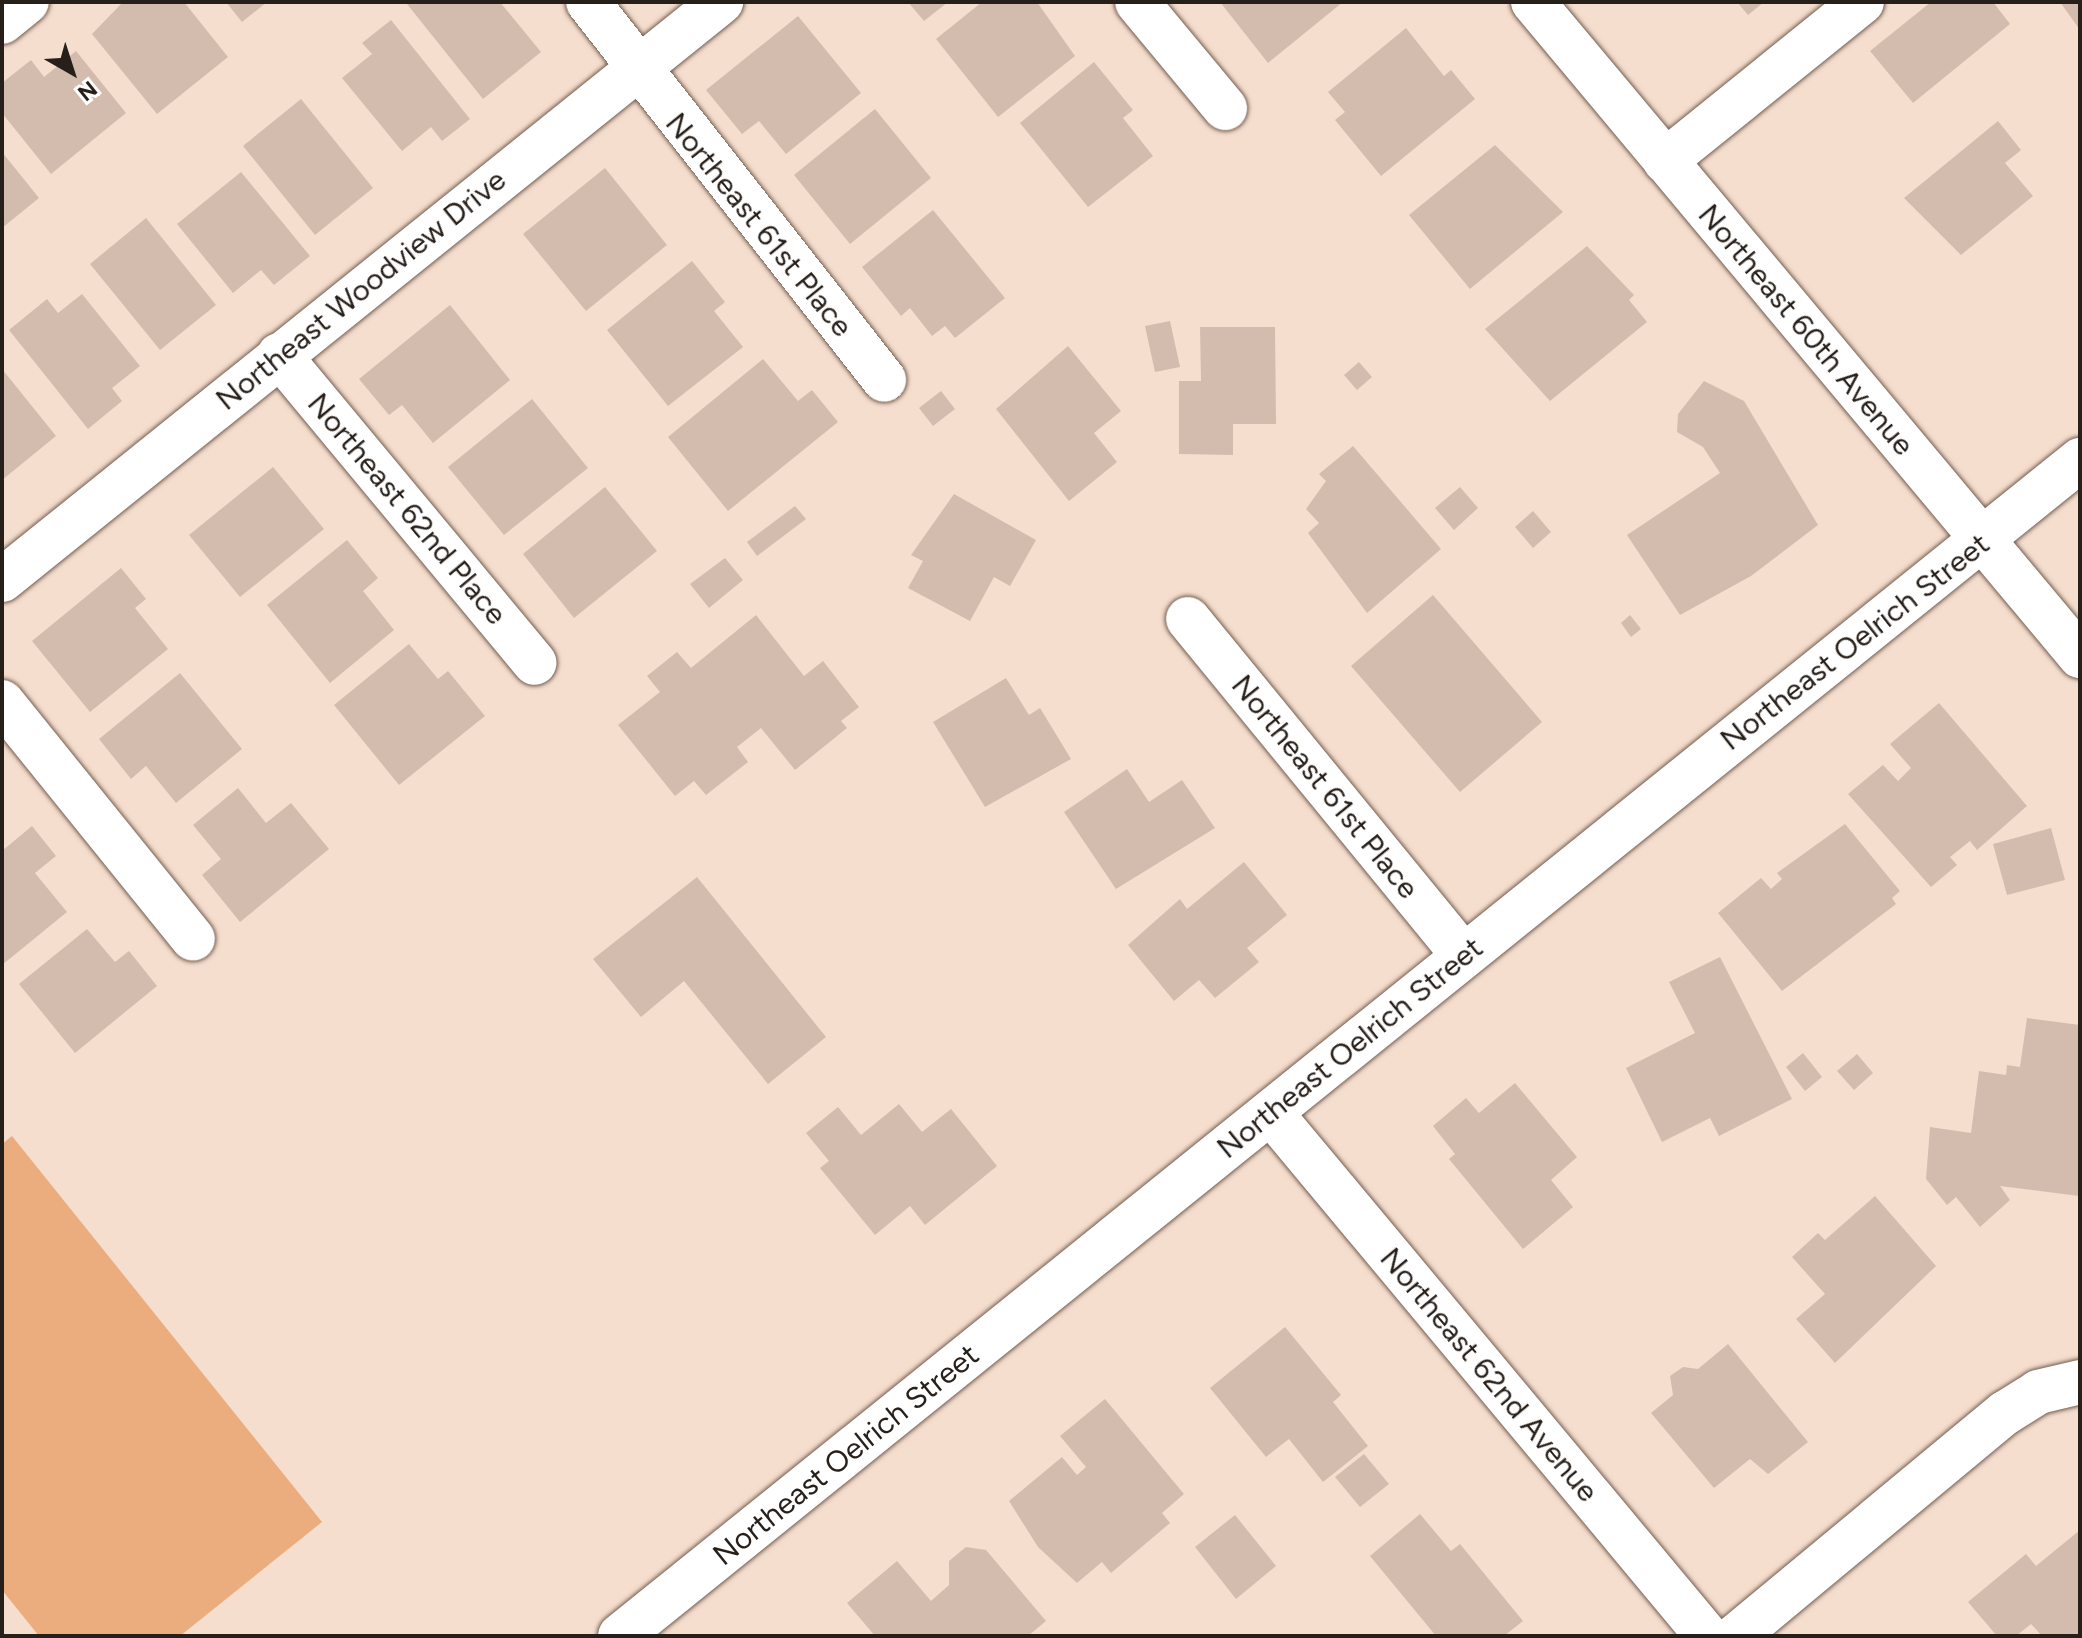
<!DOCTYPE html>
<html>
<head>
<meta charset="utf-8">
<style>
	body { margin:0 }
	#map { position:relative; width:2082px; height:1638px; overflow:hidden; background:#f6dece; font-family:Figtree,sans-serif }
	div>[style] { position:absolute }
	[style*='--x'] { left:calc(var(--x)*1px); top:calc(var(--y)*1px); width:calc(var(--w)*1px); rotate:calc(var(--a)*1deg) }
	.green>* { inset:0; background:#ebac7e }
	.building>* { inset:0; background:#d3bcad }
	.roads { filter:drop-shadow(0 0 2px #725d50) drop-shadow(0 0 2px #725d50) }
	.street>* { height:44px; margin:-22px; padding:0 22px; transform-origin:22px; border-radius:22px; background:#fff }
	span { translate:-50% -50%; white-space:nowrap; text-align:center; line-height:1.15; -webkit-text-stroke:8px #fff; paint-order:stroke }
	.street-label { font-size:30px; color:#271f19 }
	.frame { position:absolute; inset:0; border:4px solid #271f19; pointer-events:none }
	.north { position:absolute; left:32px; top:32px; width:80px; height:80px; -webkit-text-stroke:6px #fff; paint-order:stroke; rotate:141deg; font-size:22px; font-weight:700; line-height:32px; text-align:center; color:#271f19 }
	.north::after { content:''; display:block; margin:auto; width:28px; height:36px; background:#271f19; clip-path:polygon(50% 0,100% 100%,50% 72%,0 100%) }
</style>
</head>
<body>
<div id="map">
	<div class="green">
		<div style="clip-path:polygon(12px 1136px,322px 1522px,180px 1636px,39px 1636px,2px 1590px,2px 1144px)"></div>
	</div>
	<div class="building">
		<div style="clip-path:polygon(123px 2px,184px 2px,228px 57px,157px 114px,92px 34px)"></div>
		<div style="clip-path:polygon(226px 2px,267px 2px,242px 22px)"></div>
		<div style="clip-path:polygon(500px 2px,541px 52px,483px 99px,407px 4px)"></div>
		<div style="clip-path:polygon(908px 2px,948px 2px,924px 21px)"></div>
		<div style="clip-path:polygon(982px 2px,1037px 2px,1075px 56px,998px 117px,936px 39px)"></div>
		<div style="clip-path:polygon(1220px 2px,1343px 2px,1268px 63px)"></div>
		<div style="clip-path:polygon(1737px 2px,1764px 2px,1748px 15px)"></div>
		<div style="clip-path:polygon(1931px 2px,1993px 2px,2010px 24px,1913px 103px,1870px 51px)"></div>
		<div style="clip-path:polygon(2060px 2px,2080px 2px,2080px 30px)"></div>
		<div style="clip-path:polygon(798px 16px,861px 93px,786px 154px,759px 121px,742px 134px,706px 90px)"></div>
		<div style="clip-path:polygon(391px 20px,470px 119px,442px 141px,431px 127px,402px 151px,342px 78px,372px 54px,362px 43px)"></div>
		<div style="clip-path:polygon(1406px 28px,1444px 76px,1451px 70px,1475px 99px,1381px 176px,1335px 120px,1345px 112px,1328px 92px)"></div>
		<div style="clip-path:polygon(76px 51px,126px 113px,51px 174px,2px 113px,2px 83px,31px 60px,44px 77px)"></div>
		<div style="clip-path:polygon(1094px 62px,1133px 110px,1123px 118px,1153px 156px,1088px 207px,1020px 123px)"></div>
		<div style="clip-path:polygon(301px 99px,373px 188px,315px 235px,243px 146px)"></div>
		<div style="clip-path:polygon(875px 109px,931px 178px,850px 244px,794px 175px)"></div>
		<div style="clip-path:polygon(1998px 121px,2021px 150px,2005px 163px,2033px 196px,1961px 255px,1904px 198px)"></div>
		<div style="clip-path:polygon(1495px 145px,1563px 212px,1470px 289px,1409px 215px)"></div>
		<div style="clip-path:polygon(2px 152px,39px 198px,2px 228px)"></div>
		<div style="clip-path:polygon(605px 168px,667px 245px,586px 311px,523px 234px)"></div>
		<div style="clip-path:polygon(241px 172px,310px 256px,274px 285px,261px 270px,233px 293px,177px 224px)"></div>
		<div style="clip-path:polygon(933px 210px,1005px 298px,955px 338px,945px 326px,932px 336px,910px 308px,901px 316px,862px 267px)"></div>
		<div style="clip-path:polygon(146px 218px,216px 305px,160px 350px,90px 264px)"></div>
		<div style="clip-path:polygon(1587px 246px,1634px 295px,1629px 300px,1647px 322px,1550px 401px,1485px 329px)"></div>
		<div style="clip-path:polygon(692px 261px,725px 302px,714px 311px,743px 347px,668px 406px,607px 330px)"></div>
		<div style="clip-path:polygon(82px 294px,140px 366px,112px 388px,122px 401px,88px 429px,9px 330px,47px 299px,58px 313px)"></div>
		<div style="clip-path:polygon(450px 305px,510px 380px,433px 443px,402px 405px,389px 415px,359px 379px)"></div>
		<div style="clip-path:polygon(1170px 321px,1180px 367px,1155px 372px,1145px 326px)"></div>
		<div style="clip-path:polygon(1200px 327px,1275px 327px,1276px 424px,1233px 424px,1233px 455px,1179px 454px,1179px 381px,1201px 381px)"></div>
		<div style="clip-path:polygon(1068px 346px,1121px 411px,1094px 433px,1117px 462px,1069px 501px,996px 409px)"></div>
		<div style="clip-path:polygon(763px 359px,798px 401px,812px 390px,838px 422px,728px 511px,668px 437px)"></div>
		<div style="clip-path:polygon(1359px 362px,1372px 377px,1357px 390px,1344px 375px)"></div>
		<div style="clip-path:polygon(2px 369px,56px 436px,2px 480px)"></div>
		<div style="clip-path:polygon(1704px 381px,1744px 401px,1818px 525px,1751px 576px,1680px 615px,1627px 535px,1720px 473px,1703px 447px,1677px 432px,1678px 414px)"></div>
		<div style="clip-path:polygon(941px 391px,955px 409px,933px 426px,919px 408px)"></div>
		<div style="clip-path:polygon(532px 399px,588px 468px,504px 535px,448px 467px)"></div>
		<div style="clip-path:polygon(1353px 446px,1441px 549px,1367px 613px,1308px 533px,1319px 523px,1306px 509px,1326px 481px,1319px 474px)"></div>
		<div style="clip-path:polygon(273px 467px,324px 529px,240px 597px,189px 535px)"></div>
		<div style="clip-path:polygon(605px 487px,657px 551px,574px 618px,523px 554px)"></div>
		<div style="clip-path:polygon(1460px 487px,1478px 508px,1454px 530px,1435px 508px)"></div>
		<div style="clip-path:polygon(954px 494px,1036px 540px,1010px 586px,994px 577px,970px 621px,908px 588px,923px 561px,911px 555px)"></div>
		<div style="clip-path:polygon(795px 506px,806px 519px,757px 556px,747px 542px)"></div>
		<div style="clip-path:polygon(1533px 511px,1551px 532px,1533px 548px,1515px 527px)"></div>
		<div style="clip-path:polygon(347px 540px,378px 578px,363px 591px,394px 630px,330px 683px,267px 605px)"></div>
		<div style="clip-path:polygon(725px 558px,743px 580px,709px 608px,690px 584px)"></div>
		<div style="clip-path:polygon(121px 568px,146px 599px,135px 608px,168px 649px,90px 712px,32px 641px)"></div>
		<div style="clip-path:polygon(1433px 595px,1542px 722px,1460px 792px,1351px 666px)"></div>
		<div style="clip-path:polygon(756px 615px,804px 676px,823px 661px,859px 707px,841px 721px,847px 728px,795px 770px,761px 728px,737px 747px,748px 762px,706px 795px,694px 781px,675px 796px,618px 725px,660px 692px,647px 676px,677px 652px,691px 668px)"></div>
		<div style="clip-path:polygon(1630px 615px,1641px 629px,1631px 637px,1621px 623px)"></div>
		<div style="clip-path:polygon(409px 644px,438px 679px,448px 671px,485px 716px,399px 785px,334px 705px)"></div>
		<div style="clip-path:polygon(180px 673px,242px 749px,176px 803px,146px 766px,131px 779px,99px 739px)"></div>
		<div style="clip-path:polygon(1006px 678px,1029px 715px,1040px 708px,1071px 759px,985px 807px,933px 722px)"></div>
		<div style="clip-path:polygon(1939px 703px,2027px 806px,1977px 850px,1970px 841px,1950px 857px,1957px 865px,1931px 887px,1848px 794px,1883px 765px,1898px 781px,1911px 768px,1890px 744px)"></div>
		<div style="clip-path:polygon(1127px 769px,1149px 802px,1182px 780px,1215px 828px,1116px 889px,1064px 812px)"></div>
		<div style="clip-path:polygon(238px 788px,266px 823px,291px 803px,329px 849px,240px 922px,202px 875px,221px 859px,193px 825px)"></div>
		<div style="clip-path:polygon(1845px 824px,1900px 891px,1892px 898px,1896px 904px,1782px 991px,1718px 913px,1761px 878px,1771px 889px,1782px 879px,1777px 873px)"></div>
		<div style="clip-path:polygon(32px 826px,56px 856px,35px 873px,67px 912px,2px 965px,2px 851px)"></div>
		<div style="clip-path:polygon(2051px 828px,2065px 880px,2007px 895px,1993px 844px)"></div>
		<div style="clip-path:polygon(1244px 862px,1287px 915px,1247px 948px,1259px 962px,1215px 998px,1199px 980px,1174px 1001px,1128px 945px,1180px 899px,1187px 909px)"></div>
		<div style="clip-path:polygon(697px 877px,826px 1037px,768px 1084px,684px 981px,641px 1017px,593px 959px)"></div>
		<div style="clip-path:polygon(87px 929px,115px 962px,129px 951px,157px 986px,75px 1053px,19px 984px)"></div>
		<div style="clip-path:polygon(1720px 957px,1792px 1099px,1719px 1136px,1710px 1118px,1662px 1142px,1626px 1068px,1695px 1033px,1669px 982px)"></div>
		<div style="clip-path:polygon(2027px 1018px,2080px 1025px,2079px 1196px,2000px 1186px,2010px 1200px,1980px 1227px,1956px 1197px,1947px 1205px,1926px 1179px,1930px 1127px,1971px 1133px,1979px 1071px,2006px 1075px,2007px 1065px,2020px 1067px)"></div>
		<div style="clip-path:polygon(1803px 1053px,1822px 1077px,1805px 1091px,1786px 1067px)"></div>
		<div style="clip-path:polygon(1857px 1054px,1873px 1073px,1854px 1090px,1837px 1071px)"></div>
		<div style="clip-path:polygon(1515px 1083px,1577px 1157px,1551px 1180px,1573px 1207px,1523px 1249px,1449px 1159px,1455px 1154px,1433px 1126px,1466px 1098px,1479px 1113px)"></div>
		<div style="clip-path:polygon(899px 1104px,922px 1132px,951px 1109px,997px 1166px,925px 1225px,910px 1206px,875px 1235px,820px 1168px,829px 1161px,806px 1133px,838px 1107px,861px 1135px)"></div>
		<div style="clip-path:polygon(1875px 1196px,1936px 1266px,1835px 1363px,1796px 1319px,1825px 1294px,1792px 1257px,1818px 1233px,1825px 1240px)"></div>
		<div style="clip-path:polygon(1285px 1327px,1341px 1395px,1333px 1402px,1368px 1446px,1323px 1482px,1289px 1439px,1266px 1457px,1210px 1388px)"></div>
		<div style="clip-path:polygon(1728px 1344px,1808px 1442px,1768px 1474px,1750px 1459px,1714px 1488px,1651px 1413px,1673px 1395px,1670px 1376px,1683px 1367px,1698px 1369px)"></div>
		<div style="clip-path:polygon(1105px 1399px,1184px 1494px,1162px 1513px,1170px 1523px,1111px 1573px,1102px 1562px,1077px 1583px,1038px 1547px,1009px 1501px,1062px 1457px,1077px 1475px,1086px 1467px,1060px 1436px)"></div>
		<div style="clip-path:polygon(1364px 1454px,1389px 1484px,1360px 1507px,1335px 1477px)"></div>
		<div style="clip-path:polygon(1420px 1514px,1451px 1551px,1460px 1544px,1523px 1621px,1504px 1636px,1436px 1636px,1370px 1556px)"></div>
		<div style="clip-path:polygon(1235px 1515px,1276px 1566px,1236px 1599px,1195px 1547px)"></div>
		<div style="clip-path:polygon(2080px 1530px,2080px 1634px,2042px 1636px,2031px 1624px,2016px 1636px,1997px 1636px,1968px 1602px,2026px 1554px,2036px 1566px)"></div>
		<div style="clip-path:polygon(966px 1547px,986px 1550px,1046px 1621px,1028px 1636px,875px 1636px,847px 1603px,897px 1561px,931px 1601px,949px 1585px,949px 1561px)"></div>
	</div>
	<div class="roads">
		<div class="street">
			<div style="--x:588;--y:2;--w:480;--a:51.9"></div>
			<div style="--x:1137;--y:2;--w:138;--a:50.3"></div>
			<div style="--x:1533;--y:2;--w:853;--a:50.09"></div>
			<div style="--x:2;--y:22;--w:32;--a:-39"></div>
			<div style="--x:1665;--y:161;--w:253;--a:-38.9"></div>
			<div style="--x:279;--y:355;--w:400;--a:50.3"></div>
			<div style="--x:2;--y:580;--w:923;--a:-38.8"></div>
			<div style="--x:1188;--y:619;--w:434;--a:50.7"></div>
			<div style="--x:2;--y:702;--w:304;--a:51.1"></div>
			<div style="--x:1271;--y:1113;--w:681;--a:50.18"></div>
			<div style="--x:620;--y:1636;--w:1875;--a:-38.85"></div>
			<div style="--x:1736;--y:1636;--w:349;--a:-39.7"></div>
			<div style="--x:2005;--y:1413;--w:39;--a:-32"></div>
			<div style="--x:2038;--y:1392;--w:43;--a:-13.4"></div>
		</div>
	</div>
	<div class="street-label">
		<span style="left:759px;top:225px;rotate:51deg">Northeast 61st Place</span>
		<span style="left:361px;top:290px;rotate:-39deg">Northeast Woodview Drive</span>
		<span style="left:1806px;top:330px;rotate:50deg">Northeast 60th Avenue</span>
		<span style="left:407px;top:509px;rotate:50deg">Northeast 62nd Place</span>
		<span style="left:1855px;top:642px;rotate:-38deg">Northeast Oelrich Street</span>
		<span style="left:1325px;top:787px;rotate:51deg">Northeast 61st Place</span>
		<span style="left:1350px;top:1048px;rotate:-39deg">Northeast Oelrich Street</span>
		<span style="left:1489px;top:1375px;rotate:50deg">Northeast 62nd Avenue</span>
		<span style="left:846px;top:1455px;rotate:-39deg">Northeast Oelrich Street</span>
	</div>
	<div class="frame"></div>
	<div class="north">N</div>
</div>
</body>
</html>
